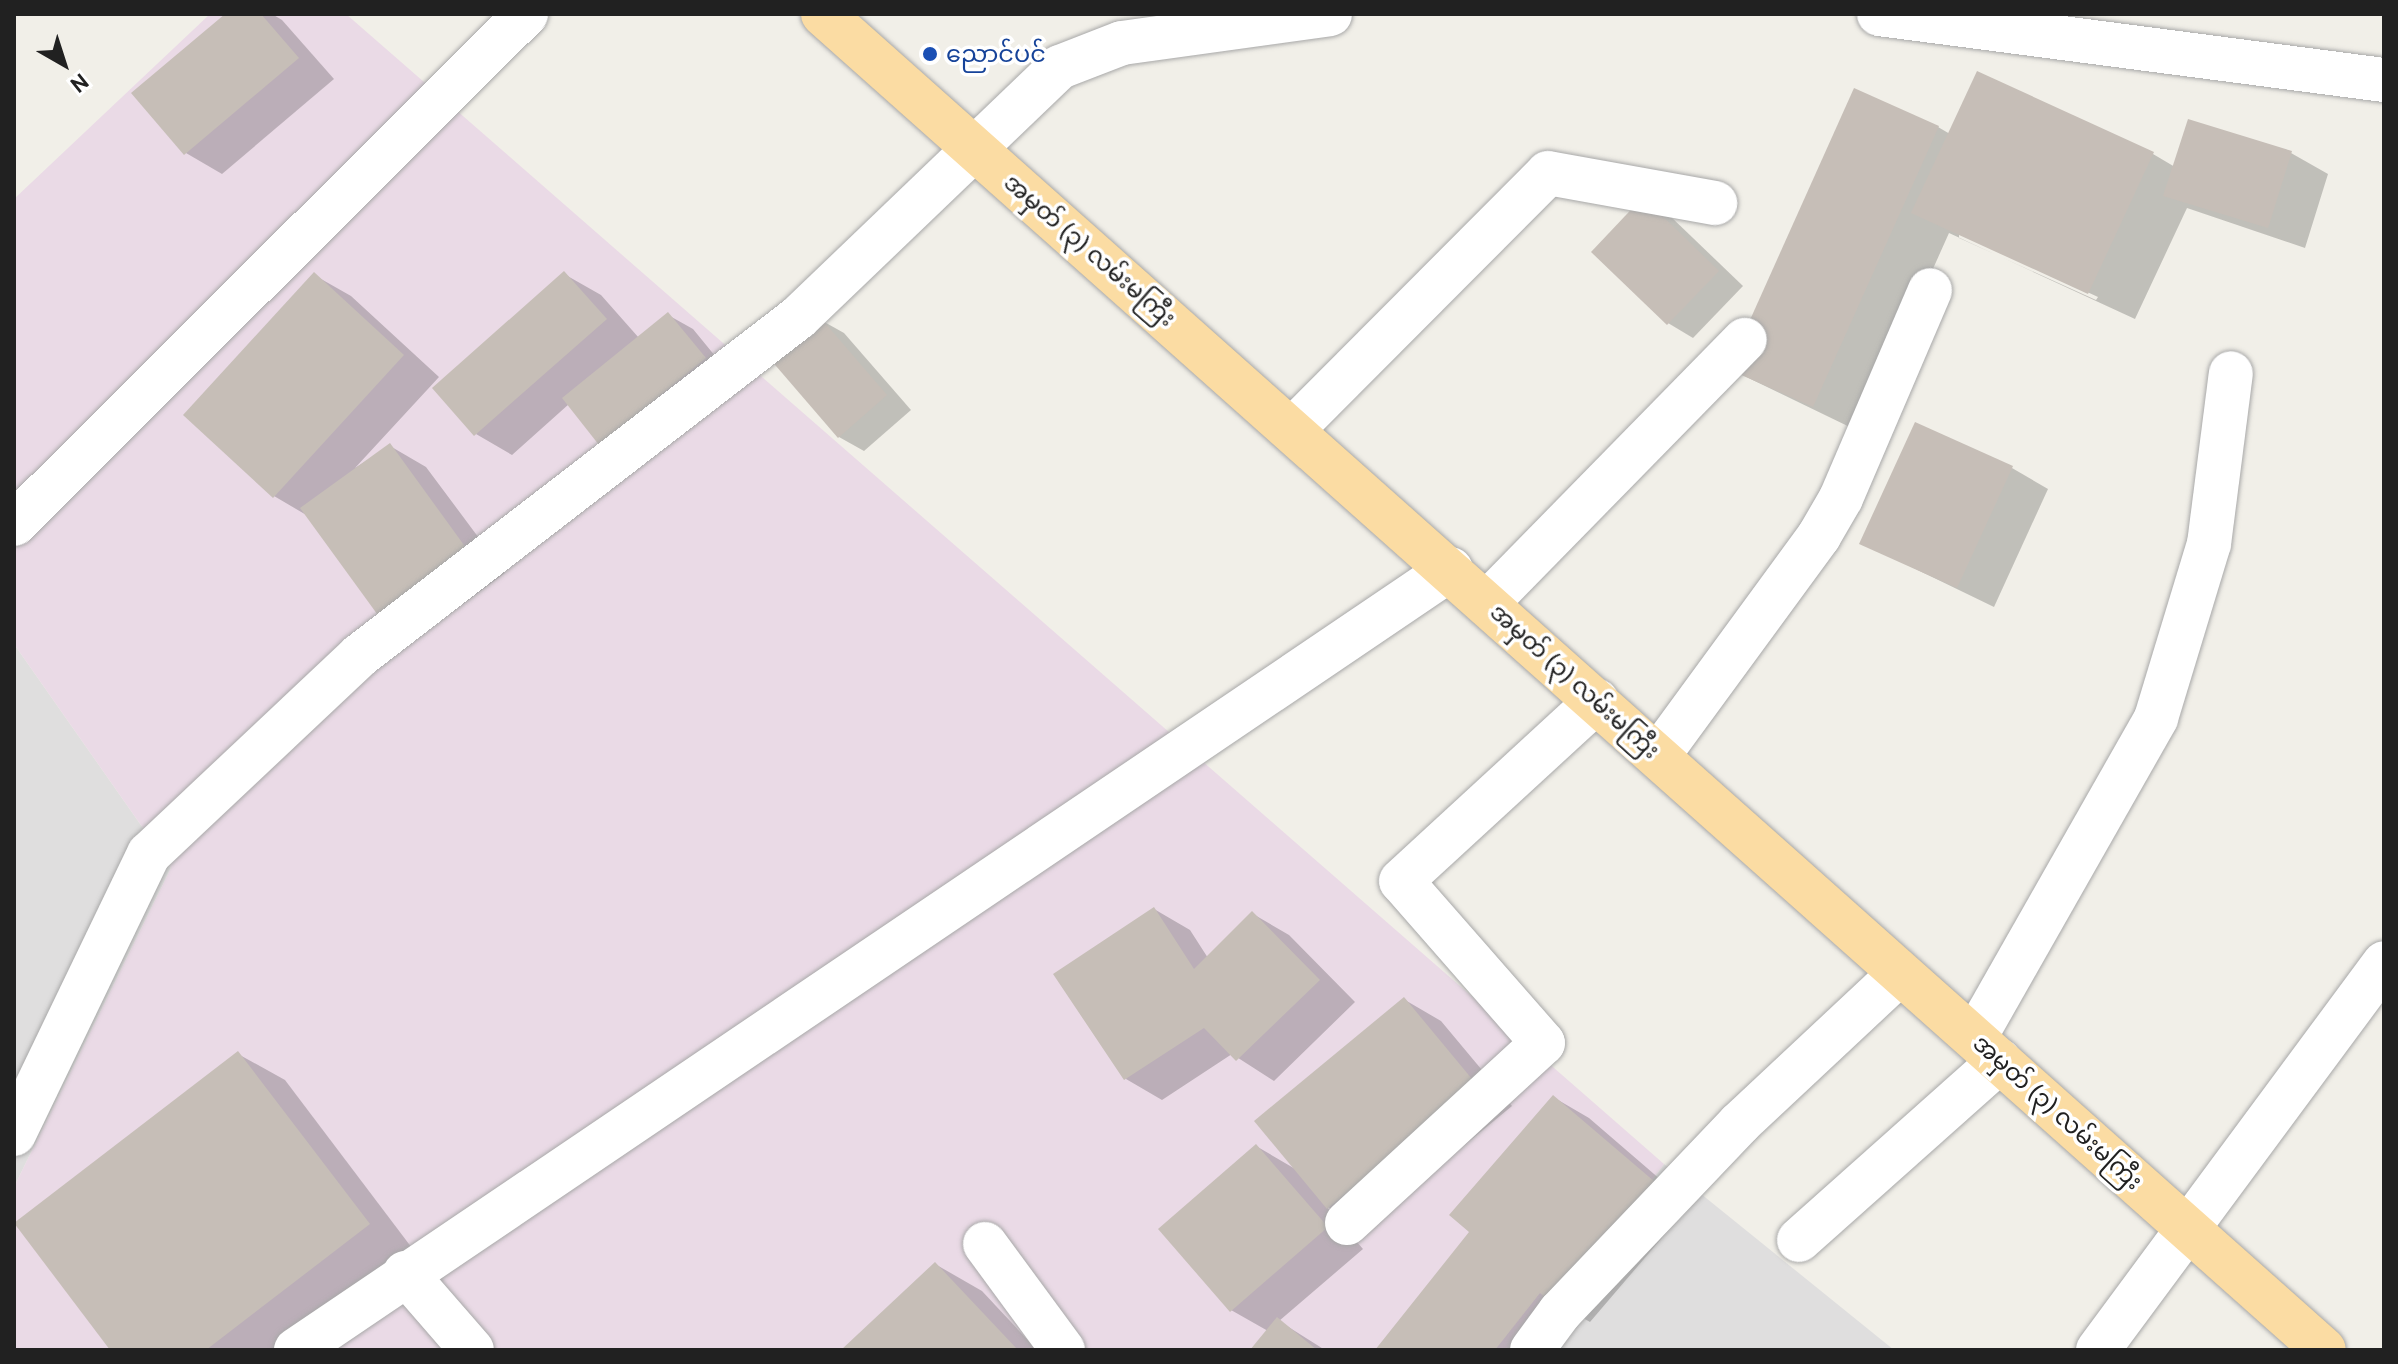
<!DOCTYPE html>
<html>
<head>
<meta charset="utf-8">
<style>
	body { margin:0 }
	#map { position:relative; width:2398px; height:1364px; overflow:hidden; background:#f1efe8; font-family:Cabin,"Noto Sans Myanmar",sans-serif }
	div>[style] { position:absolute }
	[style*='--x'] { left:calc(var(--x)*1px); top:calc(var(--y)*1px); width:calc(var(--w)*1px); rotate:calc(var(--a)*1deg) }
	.residential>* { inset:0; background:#dfdede }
	.industrial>* { inset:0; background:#eadae6 }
	.shadow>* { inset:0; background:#0003 }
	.building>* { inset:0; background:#c6beb7 }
	.roads { filter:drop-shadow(0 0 2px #a8a8a8) drop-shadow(0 0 2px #a8a8a8) }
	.minor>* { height:44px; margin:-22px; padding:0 22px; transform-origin:22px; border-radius:22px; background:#fff }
	.major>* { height:44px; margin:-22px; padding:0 22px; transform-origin:22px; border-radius:22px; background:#fbdca3 }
	.dots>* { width:22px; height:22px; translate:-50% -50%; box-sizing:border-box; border:4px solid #fff; border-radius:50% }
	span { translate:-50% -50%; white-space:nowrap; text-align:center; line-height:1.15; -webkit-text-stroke:7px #fff; paint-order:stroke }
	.transit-label { font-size:24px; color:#164399 }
	.left { translate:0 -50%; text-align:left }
	.street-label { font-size:24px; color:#212121 }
	.frame { position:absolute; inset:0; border:16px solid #212121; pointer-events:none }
	.north { position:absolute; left:24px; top:24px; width:80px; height:80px; -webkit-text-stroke:6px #fff; paint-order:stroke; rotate:141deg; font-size:22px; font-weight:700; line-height:32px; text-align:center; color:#212121 }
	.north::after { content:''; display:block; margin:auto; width:28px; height:36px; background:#212121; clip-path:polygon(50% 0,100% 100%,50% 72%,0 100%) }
</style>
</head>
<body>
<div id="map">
	<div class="residential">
		<div style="clip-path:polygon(14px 644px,171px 868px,14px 1187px)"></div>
		<div style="clip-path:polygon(1664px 1164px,1894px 1350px,1528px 1350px)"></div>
	</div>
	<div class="industrial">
		<div style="clip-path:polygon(210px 14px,346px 14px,1664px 1164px,1528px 1350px,14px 1350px,14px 1187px,171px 868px,14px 644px,14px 199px)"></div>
	</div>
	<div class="shadow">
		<div style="clip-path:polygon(228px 14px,272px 14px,282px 20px,334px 79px,222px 174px,186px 153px)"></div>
		<div style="clip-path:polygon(evenodd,2189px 122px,2291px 153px,2328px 174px,2305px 248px,2187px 208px,2135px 319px,1949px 233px,1860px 432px,1730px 369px,1938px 127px,1950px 134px,2153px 154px,2175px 167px,2189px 122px,1959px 233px,2098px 297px,2096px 300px,1959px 238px,1959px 233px)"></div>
		<div style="clip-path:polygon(1643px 200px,1668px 214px,1743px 286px,1693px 338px,1668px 323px)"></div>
		<div style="clip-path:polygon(564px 274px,601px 295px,639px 338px,668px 315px,693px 329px,729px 373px,625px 457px,569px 404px,512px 455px,476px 434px)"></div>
		<div style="clip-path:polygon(314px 275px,351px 296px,439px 377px,355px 468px,390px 446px,426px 467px,505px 573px,418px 637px,308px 516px,274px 496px)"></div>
		<div style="clip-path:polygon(819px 319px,844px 333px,911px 410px,864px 451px,839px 437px)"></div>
		<div style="clip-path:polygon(2012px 468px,2048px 489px,1994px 607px,1862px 543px)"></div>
		<div style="clip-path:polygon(1154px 909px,1190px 930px,1208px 958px,1253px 914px,1289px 935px,1355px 1002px,1274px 1081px,1232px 1054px,1162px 1100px,1126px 1079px)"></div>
		<div style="clip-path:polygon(1405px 1000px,1441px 1021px,1512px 1106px,1364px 1228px,1326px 1206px,1363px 1249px,1279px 1321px,1325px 1350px,1253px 1350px,1268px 1331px,1231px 1310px,1256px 1146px,1297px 1170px)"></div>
		<div style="clip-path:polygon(238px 1054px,285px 1080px,415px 1252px,287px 1350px,113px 1350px)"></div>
		<div style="clip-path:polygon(1553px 1097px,1589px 1118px,1690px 1205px,1590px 1322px,1576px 1314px,1548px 1350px,1378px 1350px,1472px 1231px)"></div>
		<div style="clip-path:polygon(935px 1264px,982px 1291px,1037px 1350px,844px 1350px)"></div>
	</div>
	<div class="building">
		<div style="clip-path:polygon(225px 14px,261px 14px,299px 58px,184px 155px,131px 93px)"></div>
		<div style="clip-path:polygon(1977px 71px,2154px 152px,2088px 294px,1911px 213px)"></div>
		<div style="clip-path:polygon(1854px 88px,1939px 126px,1813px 407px,1728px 369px)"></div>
		<div style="clip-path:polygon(2188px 119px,2292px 151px,2268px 228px,2163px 196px)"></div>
		<div style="clip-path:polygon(1643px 197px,1719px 271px,1667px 325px,1591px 252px)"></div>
		<div style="clip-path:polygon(564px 271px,607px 319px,474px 436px,432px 388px)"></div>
		<div style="clip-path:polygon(314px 272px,404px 355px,273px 498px,183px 415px)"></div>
		<div style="clip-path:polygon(668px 312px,706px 358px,599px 445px,562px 398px)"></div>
		<div style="clip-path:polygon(819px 316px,887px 395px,838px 438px,770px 359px)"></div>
		<div style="clip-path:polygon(1915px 422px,2013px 466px,1957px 588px,1859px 544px)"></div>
		<div style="clip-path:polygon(390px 443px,469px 552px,380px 618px,300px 508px)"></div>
		<div style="clip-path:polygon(1154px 907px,1194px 969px,1252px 911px,1320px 980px,1236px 1061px,1204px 1028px,1124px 1080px,1053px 974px)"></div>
		<div style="clip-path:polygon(1404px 997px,1477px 1085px,1327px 1209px,1254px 1121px)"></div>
		<div style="clip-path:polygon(238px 1051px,370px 1224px,206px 1350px,110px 1350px,14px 1223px)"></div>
		<div style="clip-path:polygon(1553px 1095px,1655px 1182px,1552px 1303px,1540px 1293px,1495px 1350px,1375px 1350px,1469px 1232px,1449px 1215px)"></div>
		<div style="clip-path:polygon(1256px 1144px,1328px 1227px,1230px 1312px,1158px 1229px)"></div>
		<div style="clip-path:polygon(935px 1262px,1018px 1350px,841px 1350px)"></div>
		<div style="clip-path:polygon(1277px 1317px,1317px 1350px,1250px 1350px)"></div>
	</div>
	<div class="roads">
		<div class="minor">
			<div style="--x:1879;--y:14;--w:509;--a:7.45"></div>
			<div style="--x:1293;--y:429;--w:361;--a:-45.1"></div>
			<div style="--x:1548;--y:173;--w:170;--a:10.2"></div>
			<div style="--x:14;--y:524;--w:723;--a:-44.89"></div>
			<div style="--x:1488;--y:602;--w:367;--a:-45.6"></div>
			<div style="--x:1658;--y:756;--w:273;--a:-53.8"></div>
			<div style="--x:1819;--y:536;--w:44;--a:-59.9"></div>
			<div style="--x:1841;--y:498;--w:226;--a:-66.8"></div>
			<div style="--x:1975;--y:1037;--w:367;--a:-60.4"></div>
			<div style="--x:2156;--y:718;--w:182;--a:-73.1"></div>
			<div style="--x:2209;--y:544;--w:172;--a:-82.7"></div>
			<div style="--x:14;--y:1134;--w:311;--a:-64.3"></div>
			<div style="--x:149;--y:854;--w:289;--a:-43.3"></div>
			<div style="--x:359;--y:656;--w:555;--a:-37.61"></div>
			<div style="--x:799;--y:317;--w:361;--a:-43.8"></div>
			<div style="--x:1060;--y:67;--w:66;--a:-21.2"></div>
			<div style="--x:1122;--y:43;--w:210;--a:-7.9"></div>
			<div style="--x:1347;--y:1223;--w:266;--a:-42.6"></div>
			<div style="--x:1543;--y:1043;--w:215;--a:-131.2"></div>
			<div style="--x:1401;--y:881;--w:266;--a:-42.6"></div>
			<div style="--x:1799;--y:1240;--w:269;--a:-41.7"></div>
			<div style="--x:985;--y:1244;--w:132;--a:53.7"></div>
			<div style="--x:405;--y:1273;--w:102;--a:49"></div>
			<div style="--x:296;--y:1350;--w:1394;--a:-34.07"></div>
			<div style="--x:1532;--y:1350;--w:47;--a:-53.6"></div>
			<div style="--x:1560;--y:1312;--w:261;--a:-46.4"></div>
			<div style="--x:1740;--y:1123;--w:218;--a:-43.1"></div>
			<div style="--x:2098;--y:1350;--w:481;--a:-53.5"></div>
		</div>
		<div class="major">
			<div style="--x:823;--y:14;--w:2009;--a:41.67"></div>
		</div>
	</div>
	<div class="dots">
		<div style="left:930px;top:54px;background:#1a4fb4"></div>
	</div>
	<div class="transit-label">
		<span class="left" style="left:946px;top:54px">ညောင်ပင်</span>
	</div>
	<div class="street-label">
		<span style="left:1090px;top:250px;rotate:41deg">အမှတ် (၃) လမ်းမကြီး</span>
		<span style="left:1575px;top:681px;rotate:42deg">အမှတ် (၃) လမ်းမကြီး</span>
		<span style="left:2058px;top:1112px;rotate:42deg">အမှတ် (၃) လမ်းမကြီး</span>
	</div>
	<div class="frame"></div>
	<div class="north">N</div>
</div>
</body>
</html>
